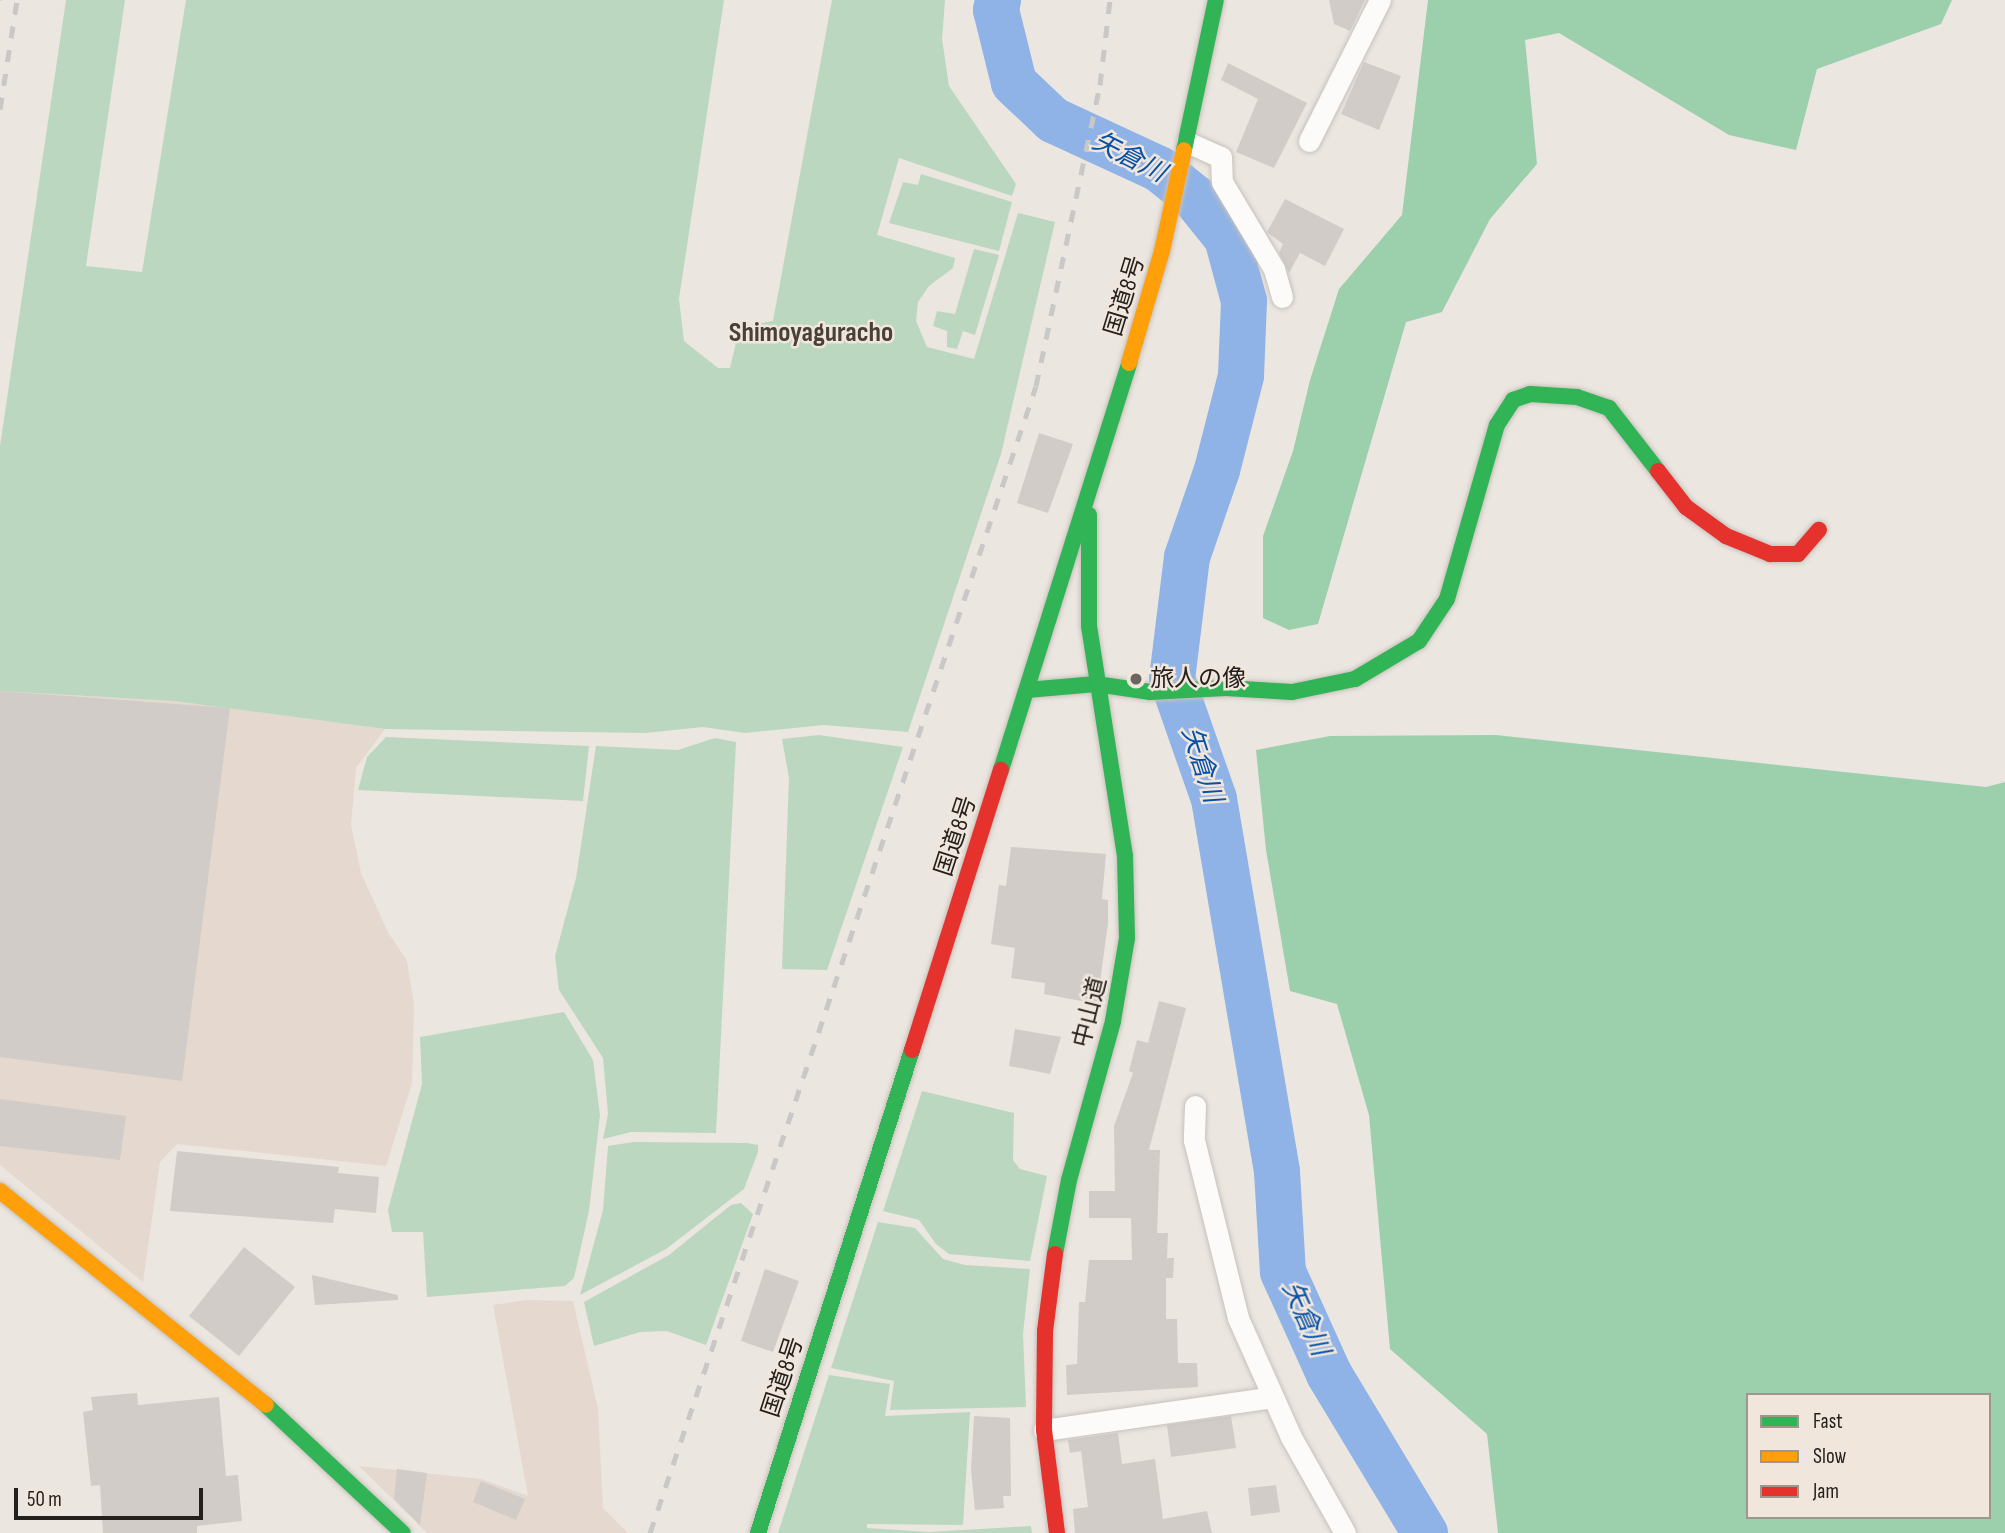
<!DOCTYPE html>
<html>
<head>
<meta charset="utf-8">
<style>
	body { margin:0 }
	#map { position:relative; width:2005px; height:1533px; overflow:hidden; background:#ece6e0; font-family:"Sofia Sans Condensed","Noto Sans JP",sans-serif }
	div>[style] { position:absolute }
	[style*='--x'] { left:calc(var(--x)*1px); top:calc(var(--y)*1px); width:calc(var(--w)*1px); rotate:calc(var(--a)*1deg) }
	.built>* { inset:0; background:#e5d9cf }
	.green>* { inset:0; background:#bbd7c0 }
	.forest>* { inset:0; background:#9ccfac }
	.river>* { height:46px; margin:-23px; padding:0 23px; transform-origin:23px; border-radius:23px; background:#8fb3e6 }
	.building>* { inset:0; background:#d1ccc8 }
	.roads { filter:drop-shadow(0 0 2px #c6c1bc) drop-shadow(0 0 2px #c6c1bc) }
	.street>* { height:21px; margin:-10.5px; padding:0 10.5px; transform-origin:10.5px; border-radius:10.5px; background:#fcfbfa }
	.fast>* { height:16px; margin:-8px; padding:0 8px; transform-origin:8px; border-radius:8px; background:#30b455 }
	.slow>* { height:16px; margin:-8px; padding:0 8px; transform-origin:8px; border-radius:8px; background:#ff9f0a }
	.jam>* { height:16px; margin:-8px; padding:0 8px; transform-origin:8px; border-radius:8px; background:#e5322d }
	.rail>* { height:5px; margin-top:-2.5px; transform-origin:0; background:repeating-linear-gradient(90deg,#c9c8c6 0 12px,transparent 0 24px) }
	.dots>* { width:19px; height:19px; translate:-50% -50%; box-sizing:border-box; border:4px solid #f0e6dc; border-radius:50% }
	span { translate:-50% -50%; white-space:nowrap; text-align:center; line-height:1.15; -webkit-text-stroke:5px #f0e6dc; paint-order:stroke }
	.street-label { font-size:24px; color:#24201d }
	.poi-label { font-size:24px; color:#24201d }
	.left { translate:0 -50%; text-align:left }
	.water-label { font-size:26px; color:#0351a9; font-style:italic }
	.quarter-label { font-size:28px; color:#494139; font-weight:700 }
	.legend { position:absolute; left:1746px; top:1393px; width:245px; height:126px; box-sizing:border-box; background:#f0e6dc; border:2px solid #9e9790; margin:0; padding:9px 12px; list-style:none; font-size:21px; color:#24201d }
	.legend li { display:flex; align-items:center; gap:14px; height:35px }
	.legend b { width:35px; border:2px solid #9e9790 }
	.scale { position:absolute; left:14px; top:1488px; width:189px; height:32px; box-sizing:border-box; border:4px solid #24201d; border-top:0; padding-left:9px; font-size:21px; line-height:24px; white-space:nowrap; color:#24201d; -webkit-text-stroke:5px #f0e6dc; paint-order:stroke }
</style>
</head>
<body>
<div id="map">
	<div class="built">
		<div style="clip-path:polygon(0 691px,174px 701px,385px 729px,356px 768px,351px 825px,361px 873px,388px 932px,407px 961px,414px 1005px,412px 1083px,386px 1166px,177px 1144px,160px 1162px,143px 1282px,0 1165px)"></div>
		<div style="clip-path:polygon(526px 1300px,573px 1301px,598px 1409px,603px 1508px,628px 1533px,427px 1533px,359px 1466px,481px 1479px,528px 1496px,493px 1305px)"></div>
	</div>
	<div class="green">
		<div style="clip-path:polygon(66px 0,125px 0,86px 266px,142px 272px,186px 0,724px 0,679px 299px,684px 341px,718px 368px,730px 368px,737px 338px,750px 325px,773px 321px,832px 0,945px 0,942px 39px,949px 86px,1016px 184px,1012px 196px,899px 158px,877px 235px,955px 258px,953px 268px,929px 286px,918px 302px,916px 321px,927px 347px,974px 359px,1018px 213px,1055px 222px,1001px 454px,908px 732px,824px 725px,745px 733px,703px 727px,645px 733px,385px 729px,174px 701px,0 691px,0 446px)"></div>
		<div style="clip-path:polygon(921px 174px,1012px 202px,999px 251px,889px 223px,903px 182px,918px 185px)"></div>
		<div style="clip-path:polygon(974px 249px,999px 255px,975px 335px,963px 331px,957px 349px,947px 347px,947px 331px,933px 326px,937px 311px,955px 314px)"></div>
		<div style="clip-path:polygon(819px 735px,903px 747px,827px 970px,782px 969px,789px 778px,782px 739px)"></div>
		<div style="clip-path:polygon(386px 737px,589px 746px,583px 801px,358px 790px,367px 757px)"></div>
		<div style="clip-path:polygon(715px 738px,736px 742px,716px 1133px,631px 1132px,603px 1139px,608px 1114px,603px 1058px,559px 990px,555px 956px,576px 878px,596px 746px,678px 750px)"></div>
		<div style="clip-path:polygon(564px 1012px,593px 1060px,600px 1115px,589px 1211px,574px 1278px,565px 1286px,427px 1297px,423px 1232px,392px 1232px,388px 1210px,422px 1084px,420px 1037px)"></div>
		<div style="clip-path:polygon(922px 1091px,1014px 1113px,1013px 1160px,1020px 1169px,1047px 1176px,1030px 1261px,949px 1254px,936px 1244px,919px 1220px,883px 1211px)"></div>
		<div style="clip-path:polygon(634px 1142px,747px 1143px,758px 1145px,758px 1152px,744px 1189px,666px 1249px,580px 1295px,603px 1210px,608px 1146px)"></div>
		<div style="clip-path:polygon(741px 1203px,753px 1214px,706px 1345px,667px 1331px,640px 1332px,594px 1346px,584px 1302px,669px 1255px,731px 1205px)"></div>
		<div style="clip-path:polygon(878px 1222px,915px 1228px,943px 1259px,965px 1265px,1030px 1269px,1023px 1334px,1026px 1407px,890px 1410px,894px 1381px,831px 1368px)"></div>
		<div style="clip-path:polygon(829px 1375px,890px 1384px,885px 1416px,970px 1412px,963px 1525px,867px 1524px,867px 1528px,929px 1532px,1031px 1526px,1032px 1533px,778px 1533px)"></div>
	</div>
	<div class="forest">
		<div style="clip-path:polygon(1428px 0,1952px 0,1941px 24px,1817px 69px,1796px 150px,1729px 135px,1559px 33px,1525px 40px,1537px 164px,1490px 219px,1442px 312px,1406px 322px,1318px 624px,1289px 630px,1263px 618px,1263px 536px,1293px 451px,1310px 380px,1339px 289px,1402px 215px)"></div>
		<div style="clip-path:polygon(evenodd,1496px 735px,1986px 787px,2005px 782px,2005px 1533px,1498px 1533px,1487px 1434px,1390px 1349px,1369px 1115px,1337px 1004px,1290px 991px,1266px 850px,1256px 750px,1330px 736px,1496px 735px,1748px 1395px,1989px 1395px,1989px 1517px,1748px 1517px,1748px 1395px)"></div>
	</div>
	<div class="river">
		<div style="--x:998;--y:0;--w:10;--a:101"></div>
		<div style="--x:996;--y:10;--w:75;--a:76.1"></div>
		<div style="--x:1014;--y:83;--w:54;--a:43.5"></div>
		<div style="--x:1053;--y:120;--w:117;--a:24.8"></div>
		<div style="--x:1159;--y:169;--w:45;--a:38.7"></div>
		<div style="--x:1194;--y:197;--w:53;--a:51.2"></div>
		<div style="--x:1227;--y:238;--w:65;--a:74.9"></div>
		<div style="--x:1244;--y:301;--w:75;--a:92.3"></div>
		<div style="--x:1241;--y:376;--w:97;--a:104.3"></div>
		<div style="--x:1217;--y:470;--w:92;--a:109"></div>
		<div style="--x:1187;--y:557;--w:123;--a:97"></div>
		<div style="--x:1172;--y:679;--w:127;--a:70.7"></div>
		<div style="--x:1214;--y:799;--w:378;--a:80.4"></div>
		<div style="--x:1277;--y:1172;--w:100;--a:86.6"></div>
		<div style="--x:1283;--y:1272;--w:112;--a:65.7"></div>
		<div style="--x:1329;--y:1374;--w:186;--a:58.9"></div>
	</div>
	<div class="building">
		<div style="clip-path:polygon(1329px 0,1365px 0,1350px 31px,1334px 24px)"></div>
		<div style="clip-path:polygon(1364px 62px,1401px 76px,1379px 130px,1341px 114px)"></div>
		<div style="clip-path:polygon(1228px 63px,1307px 103px,1274px 168px,1236px 152px,1258px 99px,1221px 80px)"></div>
		<div style="clip-path:polygon(1285px 199px,1344px 229px,1325px 266px,1300px 253px,1289px 273px,1279px 253px,1283px 244px,1267px 232px)"></div>
		<div style="clip-path:polygon(1039px 433px,1073px 444px,1048px 513px,1017px 503px)"></div>
		<div style="clip-path:polygon(0 691px,230px 708px,182px 1081px,0 1057px)"></div>
		<div style="clip-path:polygon(1011px 847px,1106px 854px,1102px 899px,1108px 900px,1108px 923px,1097px 1004px,1044px 994px,1045px 983px,1011px 978px,1015px 948px,991px 944px,999px 885px,1006px 886px)"></div>
		<div style="clip-path:polygon(1159px 1001px,1186px 1008px,1149px 1150px,1160px 1150px,1157px 1233px,1168px 1233px,1167px 1258px,1174px 1258px,1173px 1278px,1166px 1278px,1166px 1319px,1177px 1319px,1178px 1363px,1197px 1363px,1198px 1387px,1067px 1395px,1066px 1365px,1077px 1364px,1079px 1302px,1085px 1302px,1089px 1260px,1132px 1260px,1131px 1218px,1089px 1218px,1089px 1191px,1115px 1191px,1114px 1126px,1133px 1073px,1129px 1071px,1137px 1040px,1148px 1043px)"></div>
		<div style="clip-path:polygon(1015px 1029px,1061px 1037px,1050px 1074px,1009px 1066px)"></div>
		<div style="clip-path:polygon(0 1099px,126px 1116px,120px 1160px,0 1146px)"></div>
		<div style="clip-path:polygon(177px 1151px,339px 1167px,338px 1173px,379px 1177px,376px 1213px,335px 1209px,333px 1223px,170px 1211px)"></div>
		<div style="clip-path:polygon(244px 1247px,295px 1287px,239px 1356px,189px 1316px)"></div>
		<div style="clip-path:polygon(765px 1269px,799px 1281px,773px 1352px,741px 1341px)"></div>
		<div style="clip-path:polygon(312px 1275px,398px 1295px,398px 1300px,315px 1305px)"></div>
		<div style="clip-path:polygon(137px 1393px,138px 1405px,219px 1397px,226px 1476px,238px 1475px,242px 1521px,197px 1526px,197px 1533px,103px 1533px,100px 1485px,91px 1486px,83px 1412px,93px 1410px,91px 1397px)"></div>
		<div style="clip-path:polygon(974px 1416px,1010px 1418px,1011px 1496px,1003px 1496px,1004px 1508px,975px 1510px,971px 1470px)"></div>
		<div style="clip-path:polygon(1231px 1416px,1236px 1448px,1171px 1457px,1167px 1425px)"></div>
		<div style="clip-path:polygon(1118px 1433px,1122px 1464px,1155px 1459px,1163px 1519px,1207px 1511px,1212px 1533px,1075px 1533px,1073px 1509px,1088px 1507px,1081px 1451px,1070px 1453px,1068px 1440px)"></div>
		<div style="clip-path:polygon(397px 1469px,427px 1473px,420px 1525px,394px 1499px)"></div>
		<div style="clip-path:polygon(481px 1481px,525px 1499px,516px 1520px,473px 1502px)"></div>
		<div style="clip-path:polygon(1276px 1485px,1280px 1512px,1251px 1516px,1248px 1488px)"></div>
	</div>
	<div class="roads">
		<div class="street">
			<div style="--x:1309;--y:141;--w:158;--a:-63.3"></div>
			<div style="--x:1187;--y:142;--w:37;--a:24"></div>
			<div style="--x:1221;--y:157;--w:25;--a:88"></div>
			<div style="--x:1222;--y:182;--w:101;--a:59.1"></div>
			<div style="--x:1274;--y:269;--w:29;--a:74"></div>
			<div style="--x:1195;--y:1106;--w:34;--a:92"></div>
			<div style="--x:1194;--y:1140;--w:183;--a:76.1"></div>
			<div style="--x:1238;--y:1318;--w:130;--a:66"></div>
			<div style="--x:1291;--y:1437;--w:110;--a:60.6"></div>
			<div style="--x:1044;--y:1430;--w:231;--a:-8.2"></div>
		</div>
		<div class="fast">
			<div style="--x:1184;--y:150;--w:153;--a:-78"></div>
			<div style="--x:1027;--y:690;--w:69;--a:-5"></div>
			<div style="--x:1096;--y:684;--w:55;--a:8.4"></div>
			<div style="--x:1150;--y:692;--w:76;--a:-3"></div>
			<div style="--x:1226;--y:688;--w:66;--a:3.5"></div>
			<div style="--x:1292;--y:692;--w:64;--a:-11.7"></div>
			<div style="--x:1355;--y:679;--w:74;--a:-30.7"></div>
			<div style="--x:1419;--y:641;--w:50;--a:-56.3"></div>
			<div style="--x:1447;--y:599;--w:181;--a:-74"></div>
			<div style="--x:1497;--y:425;--w:30;--a:-57"></div>
			<div style="--x:1513;--y:400;--w:18;--a:-19"></div>
			<div style="--x:1530;--y:394;--w:47;--a:3.7"></div>
			<div style="--x:1577;--y:397;--w:34;--a:19"></div>
			<div style="--x:1609;--y:408;--w:80;--a:52.1"></div>
			<div style="--x:1001;--y:770;--w:427;--a:-72.5"></div>
			<div style="--x:1055;--y:1254;--w:75;--a:-79.3"></div>
			<div style="--x:1069;--y:1180;--w:165;--a:-74.5"></div>
			<div style="--x:1113;--y:1021;--w:84;--a:-80.4"></div>
			<div style="--x:1127;--y:938;--w:82;--a:-91.4"></div>
			<div style="--x:1125;--y:856;--w:233;--a:-98.9"></div>
			<div style="--x:1089;--y:626;--w:111;--a:-90"></div>
			<div style="--x:266;--y:1405;--w:187;--a:43.1"></div>
			<div style="--x:758;--y:1533;--w:507;--a:-72.32"></div>
		</div>
		<div class="slow">
			<div style="--x:1129;--y:363;--w:117;--a:-73.6"></div>
			<div style="--x:1162;--y:251;--w:103;--a:-77.7"></div>
			<div style="--x:0;--y:1191;--w:341;--a:38.8"></div>
		</div>
		<div class="jam">
			<div style="--x:1658;--y:471;--w:46;--a:52.1"></div>
			<div style="--x:1686;--y:507;--w:49;--a:35.9"></div>
			<div style="--x:1726;--y:536;--w:48;--a:22.2"></div>
			<div style="--x:1770;--y:554;--w:28;--a:0"></div>
			<div style="--x:1798;--y:554;--w:32;--a:-49"></div>
			<div style="--x:912;--y:1050;--w:294;--a:-72.4"></div>
			<div style="--x:1055;--y:1254;--w:78;--a:97.4"></div>
			<div style="--x:1045;--y:1331;--w:99;--a:90.6"></div>
			<div style="--x:1044;--y:1430;--w:104;--a:82.8"></div>
		</div>
	</div>
	<div class="rail">
		<div style="--x:0;--y:1;--w:1;--a:-90"></div>
		<div style="--x:0;--y:109;--w:110;--a:-81.1"></div>
		<div style="--x:650;--y:1533;--w:1210;--a:-71.4"></div>
		<div style="--x:1036;--y:386;--w:308;--a:-78"></div>
		<div style="--x:1100;--y:85;--w:86;--a:-83.3"></div>
	</div>
	<div class="dots">
		<div style="left:1136px;top:679px;background:#6a6561"></div>
	</div>
	<div class="street-label">
		<span style="left:1125px;top:296px;rotate:-73deg">国道8号</span>
		<span style="left:956px;top:836px;rotate:-72deg">国道8号</span>
		<span style="left:1090px;top:1012px;rotate:-76deg">中山道</span>
		<span style="left:783px;top:1377px;rotate:-72deg">国道8号</span>
	</div>
	<div class="poi-label">
		<span class="left" style="left:1150px;top:679px">旅人の像</span>
	</div>
	<div class="water-label">
		<span style="left:1129px;top:158px;rotate:27deg">矢倉川</span>
		<span style="left:1201px;top:765px;rotate:72deg">矢倉川</span>
		<span style="left:1305px;top:1319px;rotate:66deg">矢倉川</span>
	</div>
	<div class="quarter-label">
		<span style="left:811px;top:333px">Shimoyaguracho</span>
	</div>
	<ul class="legend">
	<li><b style="height:9px;background:#30b455"></b>Fast</li>
	<li><b style="height:9px;background:#ff9f0a"></b>Slow</li>
	<li><b style="height:9px;background:#e5322d"></b>Jam</li>
	</ul>
	<div class="scale">50 m</div>
</div>
</body>
</html>
